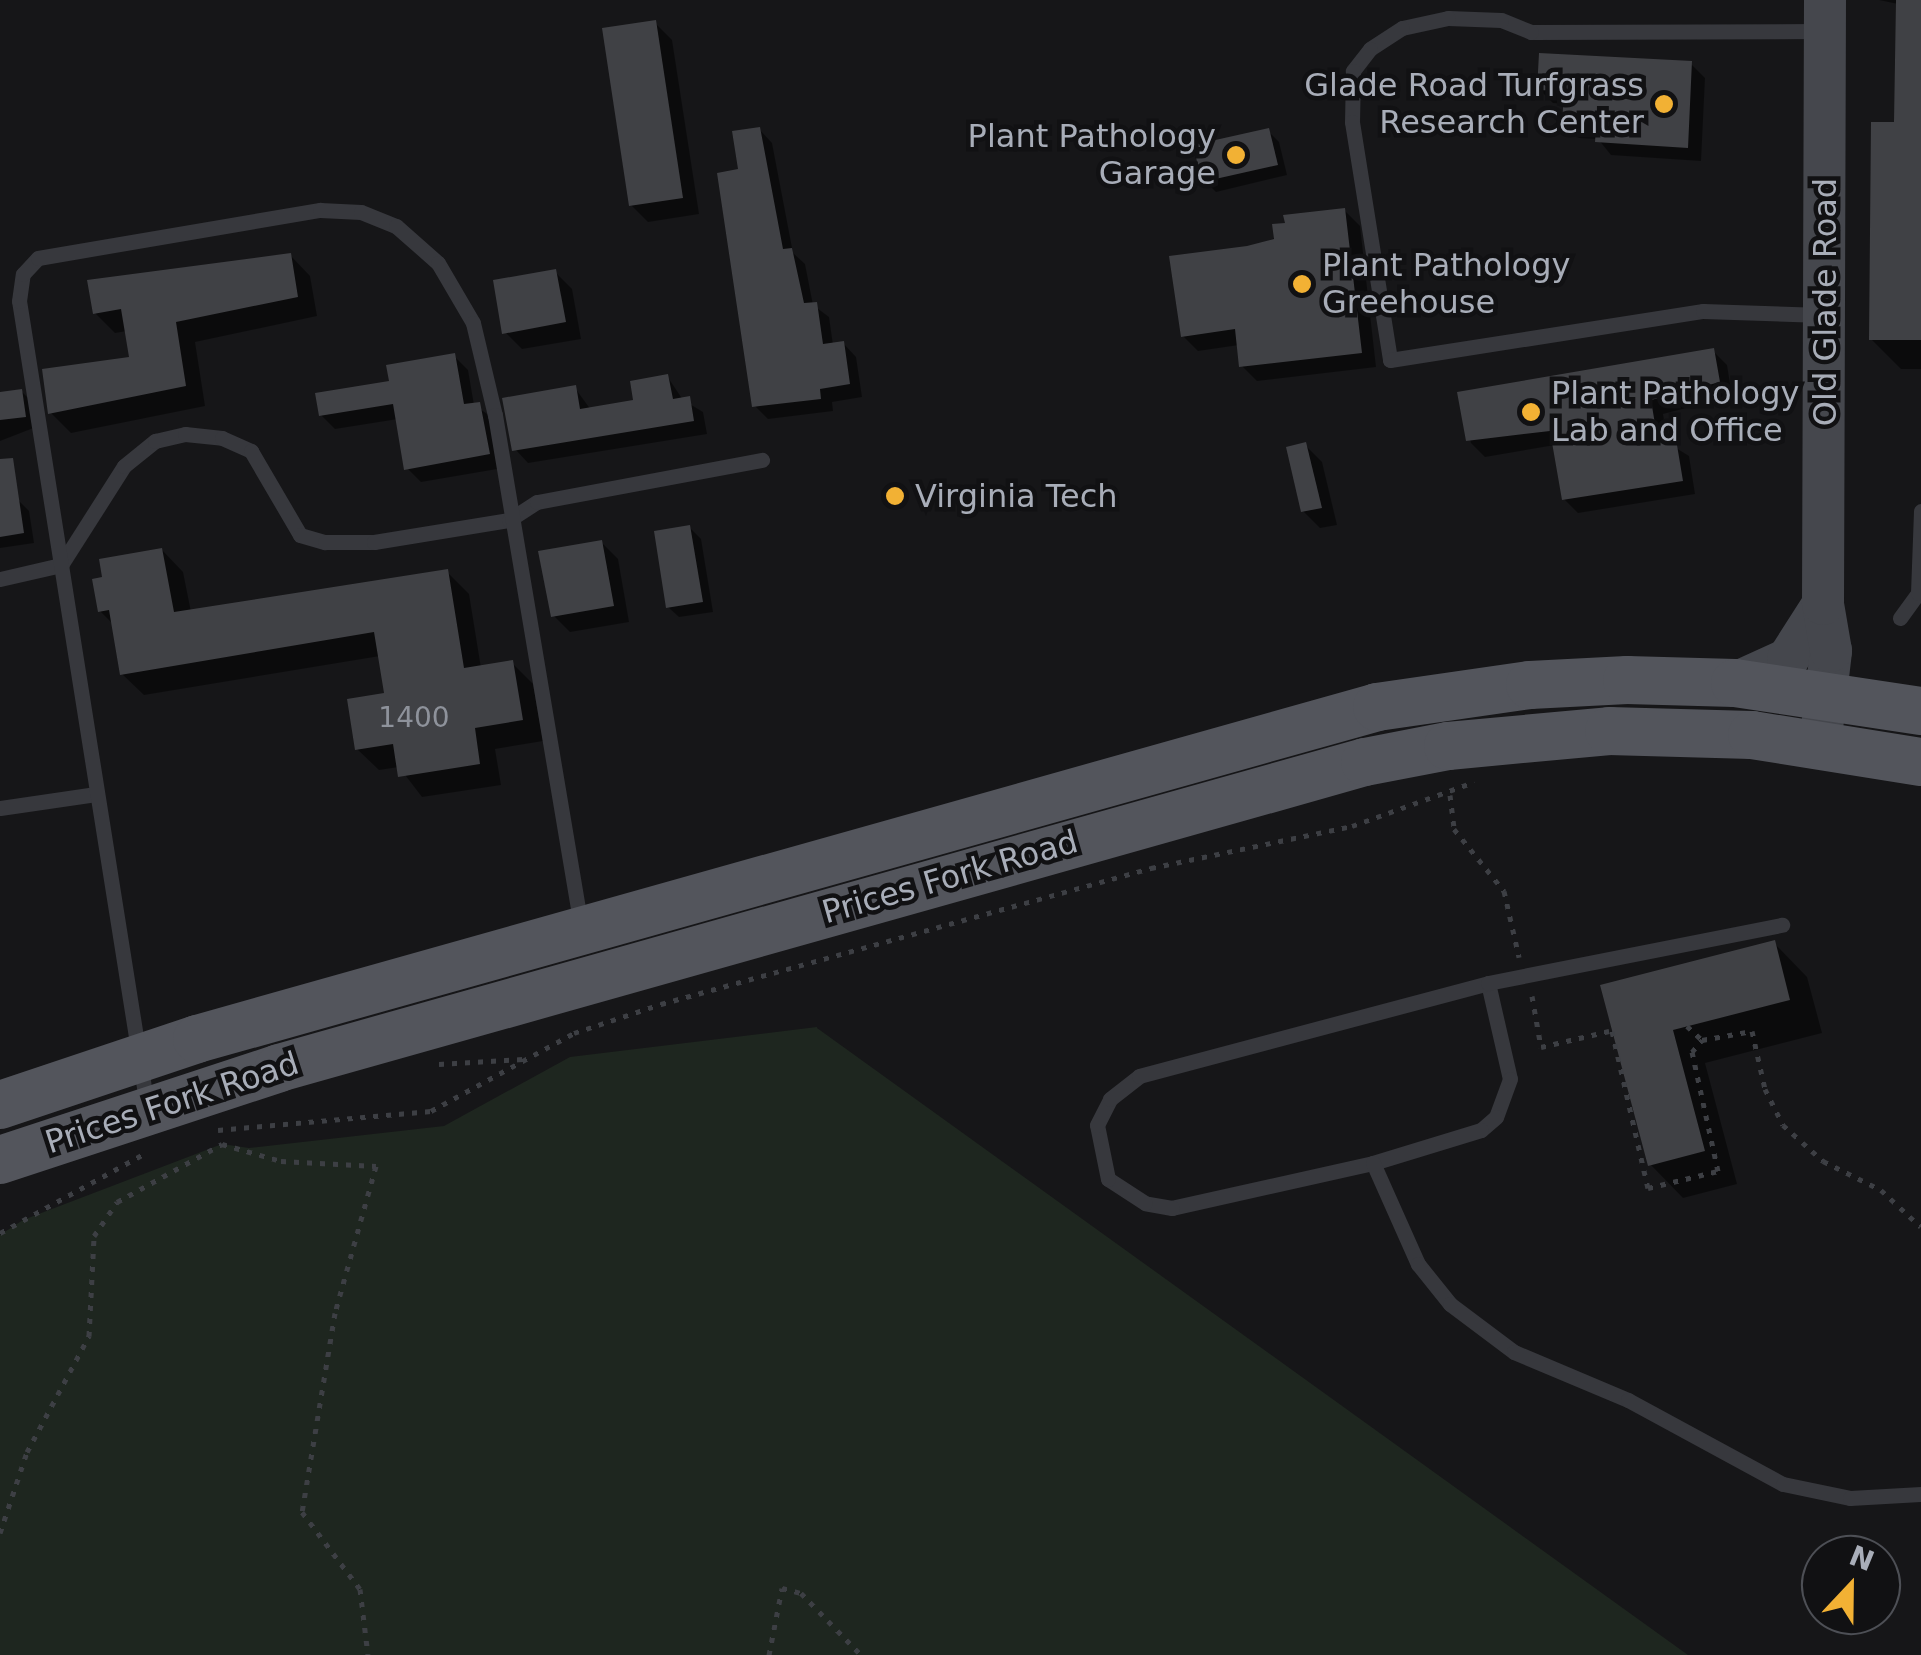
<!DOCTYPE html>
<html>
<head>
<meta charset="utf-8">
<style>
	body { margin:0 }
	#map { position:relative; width:1921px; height:1655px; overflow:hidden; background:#161618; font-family:"DejaVu Sans",sans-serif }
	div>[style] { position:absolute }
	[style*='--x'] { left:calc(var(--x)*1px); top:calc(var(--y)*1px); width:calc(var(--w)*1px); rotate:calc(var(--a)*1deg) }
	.green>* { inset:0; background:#1e261f }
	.shadow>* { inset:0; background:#0007 }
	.building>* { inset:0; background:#404145 }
	.path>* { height:5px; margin-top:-2.5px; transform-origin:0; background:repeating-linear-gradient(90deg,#3d3f44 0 5px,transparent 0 13px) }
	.lane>* { height:15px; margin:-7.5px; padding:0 7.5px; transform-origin:7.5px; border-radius:7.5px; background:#37383d }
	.secondary>* { height:42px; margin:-21px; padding:0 21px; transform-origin:21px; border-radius:21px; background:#45474d }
	.primary>* { height:48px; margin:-24px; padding:0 24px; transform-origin:24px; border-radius:24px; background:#53555c }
	.dots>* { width:28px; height:28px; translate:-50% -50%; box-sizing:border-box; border:5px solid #111113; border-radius:50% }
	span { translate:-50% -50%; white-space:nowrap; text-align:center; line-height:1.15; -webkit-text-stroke:9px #111113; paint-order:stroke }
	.number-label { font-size:28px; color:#8e929b }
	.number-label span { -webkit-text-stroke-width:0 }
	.poi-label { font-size:32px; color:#a8adb8 }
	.right { translate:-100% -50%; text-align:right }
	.left { translate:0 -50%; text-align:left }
	.street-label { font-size:32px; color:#a8adb8 }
	.north { position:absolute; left:1801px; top:1535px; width:100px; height:100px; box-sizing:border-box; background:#111113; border:2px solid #4d4f55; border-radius:50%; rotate:22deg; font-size:28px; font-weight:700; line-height:40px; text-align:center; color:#a8adb8 }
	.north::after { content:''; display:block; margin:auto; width:35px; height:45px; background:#f2b134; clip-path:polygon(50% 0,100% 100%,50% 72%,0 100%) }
</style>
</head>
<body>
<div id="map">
	<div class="green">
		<div style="clip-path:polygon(817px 1027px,817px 1028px,1688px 1655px,0 1655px,0 1235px,23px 1220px,222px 1144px,249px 1148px,444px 1126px,570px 1057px)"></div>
	</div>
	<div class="shadow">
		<div style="clip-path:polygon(1879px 0,1921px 0,1921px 369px,1901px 369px,1871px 339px,1897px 125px,1898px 4px)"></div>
		<div style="clip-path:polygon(655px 23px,672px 40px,699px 214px,648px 222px,631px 205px)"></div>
		<div style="clip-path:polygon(1691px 64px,1705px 78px,1701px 161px,1611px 155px,1598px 139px,1579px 138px,1565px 124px,1566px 104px,1553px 103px,1539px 89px)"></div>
		<div style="clip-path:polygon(759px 129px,772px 143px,793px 253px,805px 264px,813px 305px,829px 317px,833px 345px,843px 343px,856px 357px,862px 397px,832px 402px,833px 411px,768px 419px,755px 406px,741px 171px)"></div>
		<div style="clip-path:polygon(1268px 131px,1279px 142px,1287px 175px,1216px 192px,1205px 181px)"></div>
		<div style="clip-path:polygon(1344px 210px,1360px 226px,1376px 367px,1257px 381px,1242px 366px,1239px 345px,1198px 351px,1183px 336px,1248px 249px)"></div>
		<div style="clip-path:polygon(290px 255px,310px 276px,317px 316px,195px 342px,205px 406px,71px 433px,51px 413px,132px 359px,127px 331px,115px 333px,95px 313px)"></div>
		<div style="clip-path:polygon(555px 272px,572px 289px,581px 339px,522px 349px,505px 332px)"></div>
		<div style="clip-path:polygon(1713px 351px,1727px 365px,1732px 396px,1663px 414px,1668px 443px,1689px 456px,1695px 494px,1578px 513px,1564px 499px,1555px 445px,1485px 457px,1471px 443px,1460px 394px)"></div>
		<div style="clip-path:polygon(454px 356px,468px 370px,474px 405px,493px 418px,503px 468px,421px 482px,407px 468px,398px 419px,335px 429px,321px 415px)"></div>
		<div style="clip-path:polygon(667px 376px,683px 400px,703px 412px,707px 434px,528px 463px,515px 449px,575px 388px,591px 410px,636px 402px)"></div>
		<div style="clip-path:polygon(21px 391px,32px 402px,36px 427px,0 441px,0 394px)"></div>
		<div style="clip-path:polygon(1305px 445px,1322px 462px,1337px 525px,1320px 528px,1303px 511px)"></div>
		<div style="clip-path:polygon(18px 500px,29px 511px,34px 543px,0 548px,0 502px)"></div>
		<div style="clip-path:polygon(690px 528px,701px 539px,713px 612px,679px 617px,668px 607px)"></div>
		<div style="clip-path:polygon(601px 542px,618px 559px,629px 622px,570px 632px,553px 615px)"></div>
		<div style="clip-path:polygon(162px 550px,183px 572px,191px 612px,447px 572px,469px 594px,481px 668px,512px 663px,533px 684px,543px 741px,495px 749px,501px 785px,422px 797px,399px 767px,379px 770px,357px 749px,387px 695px,380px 656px,144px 695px,122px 674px,114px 625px,100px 611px)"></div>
		<div style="clip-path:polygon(1774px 943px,1807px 977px,1822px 1033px,1705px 1063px,1737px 1184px,1683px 1198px,1650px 1164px,1603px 987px)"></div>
	</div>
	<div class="building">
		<div style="clip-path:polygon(1896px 0,1921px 0,1921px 340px,1869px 340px,1871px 122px,1894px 122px)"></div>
		<div style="clip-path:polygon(656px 20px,683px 198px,629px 206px,602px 28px)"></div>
		<div style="clip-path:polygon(1539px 53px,1692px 61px,1688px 148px,1595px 142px,1596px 127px,1562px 125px,1564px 91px,1537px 90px)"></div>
		<div style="clip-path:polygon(760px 127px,783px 249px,792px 248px,804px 303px,817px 302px,823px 344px,844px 341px,850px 384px,820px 389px,821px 399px,752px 407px,717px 173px,738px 169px,732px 131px)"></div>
		<div style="clip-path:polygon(1269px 128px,1278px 165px,1202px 182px,1193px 145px)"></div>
		<div style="clip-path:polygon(1345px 208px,1362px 353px,1239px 367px,1235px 329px,1181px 337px,1169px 256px,1247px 246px,1274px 239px,1272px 224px,1285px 223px,1283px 215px)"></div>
		<div style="clip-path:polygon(291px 253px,298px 297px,176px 322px,186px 386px,48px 414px,42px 369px,129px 357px,121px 309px,93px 314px,87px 280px)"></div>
		<div style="clip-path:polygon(556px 269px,566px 322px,502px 334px,493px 280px)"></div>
		<div style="clip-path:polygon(1714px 348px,1720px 382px,1651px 400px,1658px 442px,1676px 439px,1683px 481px,1562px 500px,1550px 431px,1466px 441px,1457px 392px)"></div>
		<div style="clip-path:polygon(455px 353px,464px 404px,480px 402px,490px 454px,404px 470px,393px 404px,319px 416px,315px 393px,389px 381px,386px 365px)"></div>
		<div style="clip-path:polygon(668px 374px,673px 399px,690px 396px,694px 421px,512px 451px,502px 398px,576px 385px,580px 409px,633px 400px,630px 381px)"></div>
		<div style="clip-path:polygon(22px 389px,26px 417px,0 420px,0 392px)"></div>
		<div style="clip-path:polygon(1306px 442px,1322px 508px,1301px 512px,1286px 447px)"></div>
		<div style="clip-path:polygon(13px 458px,24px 533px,0 537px,0 459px)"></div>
		<div style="clip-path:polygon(690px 525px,703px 602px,666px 608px,654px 531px)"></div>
		<div style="clip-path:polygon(602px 540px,614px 606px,551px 617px,538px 551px)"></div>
		<div style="clip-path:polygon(162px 548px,174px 612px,448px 569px,464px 668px,513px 660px,523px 720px,475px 728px,480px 764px,398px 777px,393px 744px,355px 750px,347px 699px,384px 693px,374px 632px,120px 675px,109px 610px,98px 612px,92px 579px,102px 577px,99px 559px)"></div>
		<div style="clip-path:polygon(1775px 940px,1790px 1000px,1673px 1030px,1705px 1151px,1648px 1166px,1600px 985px)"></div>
	</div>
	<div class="path">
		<div style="--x:1450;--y:795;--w:34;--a:83"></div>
		<div style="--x:1454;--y:829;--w:80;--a:51.1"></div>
		<div style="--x:1504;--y:891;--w:68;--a:77.2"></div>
		<div style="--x:1532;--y:996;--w:52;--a:80"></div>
		<div style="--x:1541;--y:1047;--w:70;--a:-13.2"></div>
		<div style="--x:1687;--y:1026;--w:21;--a:43"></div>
		<div style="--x:1702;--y:1040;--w:51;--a:-10.2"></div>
		<div style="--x:1752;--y:1031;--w:59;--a:77.4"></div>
		<div style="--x:1765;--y:1089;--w:40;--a:63.4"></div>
		<div style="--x:1783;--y:1125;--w:54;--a:42"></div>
		<div style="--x:1823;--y:1161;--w:65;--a:26.6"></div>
		<div style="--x:1881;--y:1190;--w:54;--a:42.8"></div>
		<div style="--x:1612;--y:1031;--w:161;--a:77.1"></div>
		<div style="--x:1648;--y:1188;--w:72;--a:-13.7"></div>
		<div style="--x:1718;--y:1171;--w:122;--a:-102.3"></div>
		<div style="--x:1692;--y:1052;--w:16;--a:-50"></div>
		<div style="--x:439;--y:1064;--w:84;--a:-3.4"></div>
		<div style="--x:218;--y:1130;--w:214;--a:-5.1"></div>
		<div style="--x:431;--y:1111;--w:163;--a:-28.6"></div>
		<div style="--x:574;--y:1033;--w:92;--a:-18.4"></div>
		<div style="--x:661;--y:1004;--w:509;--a:-15.51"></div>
		<div style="--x:1151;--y:868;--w:205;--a:-11.8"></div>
		<div style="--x:1352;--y:826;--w:130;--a:-19.8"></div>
		<div style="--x:0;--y:1233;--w:162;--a:-28.8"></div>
		<div style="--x:0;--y:1533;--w:85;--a:-71.6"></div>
		<div style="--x:27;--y:1452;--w:132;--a:-61.9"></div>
		<div style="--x:89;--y:1336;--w:100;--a:-87.1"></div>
		<div style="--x:94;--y:1236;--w:41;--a:-55.9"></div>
		<div style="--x:117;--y:1202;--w:120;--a:-28.9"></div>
		<div style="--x:222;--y:1144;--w:61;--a:16.1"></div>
		<div style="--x:281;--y:1161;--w:95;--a:3"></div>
		<div style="--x:376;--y:1166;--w:153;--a:105.6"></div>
		<div style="--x:335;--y:1313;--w:202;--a:99.4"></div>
		<div style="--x:302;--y:1512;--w:96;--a:53"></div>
		<div style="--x:360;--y:1589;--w:66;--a:83.1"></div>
		<div style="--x:769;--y:1655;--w:68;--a:-79"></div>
		<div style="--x:782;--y:1588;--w:20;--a:15"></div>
		<div style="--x:801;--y:1593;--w:86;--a:45.9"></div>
	</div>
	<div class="lane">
		<div style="--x:1821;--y:31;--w:290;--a:179.8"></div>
		<div style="--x:1531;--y:32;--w:32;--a:-158"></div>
		<div style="--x:1501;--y:20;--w:53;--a:-177.8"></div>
		<div style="--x:1448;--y:18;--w:47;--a:167.7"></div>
		<div style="--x:1402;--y:28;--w:38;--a:147"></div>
		<div style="--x:1370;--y:49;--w:28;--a:128"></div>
		<div style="--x:1353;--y:71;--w:51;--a:91.1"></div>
		<div style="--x:1352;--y:122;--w:241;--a:80.9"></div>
		<div style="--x:1390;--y:360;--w:317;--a:-8.9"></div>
		<div style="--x:1703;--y:311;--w:119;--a:1.9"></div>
		<div style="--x:0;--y:579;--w:63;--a:-12.9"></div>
		<div style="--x:61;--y:565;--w:117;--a:-57.5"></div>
		<div style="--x:124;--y:466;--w:40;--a:-39"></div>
		<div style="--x:155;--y:441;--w:31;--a:-13"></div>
		<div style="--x:185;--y:434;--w:37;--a:6"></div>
		<div style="--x:222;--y:438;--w:32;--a:24"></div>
		<div style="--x:251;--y:451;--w:97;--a:59.7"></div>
		<div style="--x:300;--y:535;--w:26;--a:16"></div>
		<div style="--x:325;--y:542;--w:49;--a:0"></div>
		<div style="--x:374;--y:542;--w:137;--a:-9.3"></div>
		<div style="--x:509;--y:520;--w:33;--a:-33"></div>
		<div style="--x:537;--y:502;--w:229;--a:-10.6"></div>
		<div style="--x:1900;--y:618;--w:31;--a:-54"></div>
		<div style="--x:1918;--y:593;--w:82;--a:-87.9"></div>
		<div style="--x:0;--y:808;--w:97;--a:-8.3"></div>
		<div style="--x:1488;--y:983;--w:98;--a:77.1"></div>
		<div style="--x:1510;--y:1079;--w:40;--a:110.2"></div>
		<div style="--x:1496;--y:1117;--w:20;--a:139"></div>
		<div style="--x:1481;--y:1130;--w:113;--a:163"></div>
		<div style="--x:1373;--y:1163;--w:206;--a:167.4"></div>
		<div style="--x:1172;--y:1208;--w:27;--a:-170"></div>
		<div style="--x:1145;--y:1203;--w:44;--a:-147"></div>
		<div style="--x:1108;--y:1179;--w:55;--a:-101.5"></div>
		<div style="--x:1097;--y:1125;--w:29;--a:-63"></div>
		<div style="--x:1110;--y:1099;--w:37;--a:-38"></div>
		<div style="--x:1139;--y:1076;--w:361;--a:-14.9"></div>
		<div style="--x:1488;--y:983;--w:300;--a:-11.2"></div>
		<div style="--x:147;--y:1106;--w:815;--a:-99.03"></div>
		<div style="--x:19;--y:301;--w:27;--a:-82"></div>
		<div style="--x:23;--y:274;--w:22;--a:-47"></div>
		<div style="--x:38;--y:258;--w:286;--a:-9.7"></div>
		<div style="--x:320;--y:210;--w:41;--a:2.8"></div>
		<div style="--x:361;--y:212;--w:38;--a:22"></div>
		<div style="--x:396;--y:226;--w:56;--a:41.4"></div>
		<div style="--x:438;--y:263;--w:69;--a:59.7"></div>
		<div style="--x:473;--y:323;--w:95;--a:76.6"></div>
		<div style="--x:495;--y:415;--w:518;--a:80.45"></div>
		<div style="--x:1373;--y:1163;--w:111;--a:66"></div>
		<div style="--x:1418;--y:1264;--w:51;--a:51.3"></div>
		<div style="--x:1450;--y:1304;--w:80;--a:36.9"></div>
		<div style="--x:1514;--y:1352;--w:124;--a:22.8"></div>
		<div style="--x:1628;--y:1400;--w:176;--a:28.5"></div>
		<div style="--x:1783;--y:1484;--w:68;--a:11.8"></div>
		<div style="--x:1850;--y:1498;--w:71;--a:-3.2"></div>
	</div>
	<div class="secondary">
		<div style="--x:1735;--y:683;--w:58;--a:-24.4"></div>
		<div style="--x:1788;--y:659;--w:65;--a:-57.5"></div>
		<div style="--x:1822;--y:728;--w:78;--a:-83.3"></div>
		<div style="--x:1831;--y:651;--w:48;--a:-99.7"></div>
		<div style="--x:1823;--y:604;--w:604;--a:-89.81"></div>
	</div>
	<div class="primary">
		<div style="--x:0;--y:1105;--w:208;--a:-18.5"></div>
		<div style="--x:197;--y:1039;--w:1226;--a:-15.71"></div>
		<div style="--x:1377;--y:707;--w:155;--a:-8.2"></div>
		<div style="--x:1530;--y:685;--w:97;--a:-3"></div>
		<div style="--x:1627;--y:680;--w:108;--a:1.6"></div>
		<div style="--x:1735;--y:683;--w:188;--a:8.6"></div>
		<div style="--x:0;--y:1160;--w:294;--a:-18.2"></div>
		<div style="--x:279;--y:1068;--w:1128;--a:-15.74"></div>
		<div style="--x:1365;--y:762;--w:85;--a:-10.9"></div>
		<div style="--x:1448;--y:746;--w:162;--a:-5.3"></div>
		<div style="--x:1609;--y:731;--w:143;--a:1.6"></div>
		<div style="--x:1752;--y:735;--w:171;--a:9.1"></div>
	</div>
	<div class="dots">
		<div style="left:1664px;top:104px;background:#f2b134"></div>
		<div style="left:1236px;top:155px;background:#f2b134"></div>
		<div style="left:1302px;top:284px;background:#f2b134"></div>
		<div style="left:1531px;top:412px;background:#f2b134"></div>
		<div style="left:895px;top:496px;background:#f2b134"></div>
	</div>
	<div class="number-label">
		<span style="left:414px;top:718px">1400</span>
	</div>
	<div class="poi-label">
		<span class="right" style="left:1644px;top:104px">Glade Road Turfgrass<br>Research Center</span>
		<span class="right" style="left:1216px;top:155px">Plant Pathology<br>Garage</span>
		<span class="left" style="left:1322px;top:284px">Plant Pathology<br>Greehouse</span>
		<span class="left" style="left:1551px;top:412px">Plant Pathology<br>Lab and Office</span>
		<span class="left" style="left:915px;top:496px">Virginia Tech</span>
	</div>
	<div class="street-label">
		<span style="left:1825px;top:302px;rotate:-90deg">Old Glade Road</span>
		<span style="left:950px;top:877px;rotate:-16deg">Prices Fork Road</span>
		<span style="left:172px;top:1103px;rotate:-18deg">Prices Fork Road</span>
	</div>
	<div class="north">N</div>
</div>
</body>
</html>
